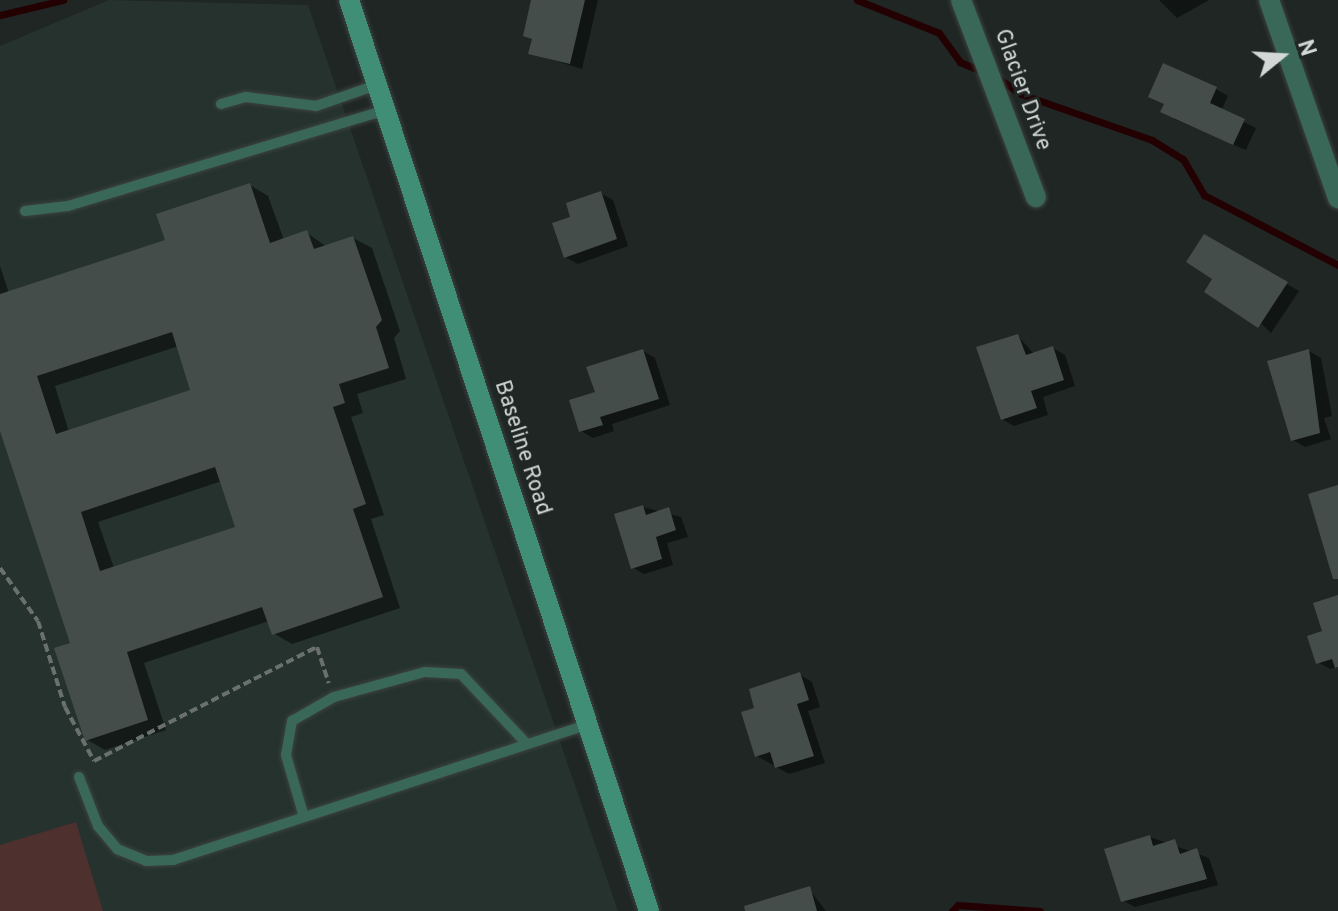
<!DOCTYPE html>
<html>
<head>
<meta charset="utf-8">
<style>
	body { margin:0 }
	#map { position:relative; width:1338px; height:911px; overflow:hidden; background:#1f2623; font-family:Overpass,sans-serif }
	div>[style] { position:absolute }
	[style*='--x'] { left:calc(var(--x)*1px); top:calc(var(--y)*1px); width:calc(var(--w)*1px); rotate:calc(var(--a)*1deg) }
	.built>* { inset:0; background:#25322d }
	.green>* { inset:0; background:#4e302f }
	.shadow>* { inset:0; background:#0007 }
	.stream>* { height:7px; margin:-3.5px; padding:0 3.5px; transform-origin:3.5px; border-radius:3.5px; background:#230002 }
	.building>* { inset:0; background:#454d4a }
	.path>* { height:4px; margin-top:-2px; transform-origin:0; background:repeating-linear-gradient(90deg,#69706d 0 8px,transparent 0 12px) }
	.roads { filter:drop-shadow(0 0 2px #3c4240) drop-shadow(0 0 2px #3c4240) }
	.lane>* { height:10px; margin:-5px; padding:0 5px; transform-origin:5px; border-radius:5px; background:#3a6858 }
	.street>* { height:20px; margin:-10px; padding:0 10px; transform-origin:10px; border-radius:10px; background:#3a6858 }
	.secondary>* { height:20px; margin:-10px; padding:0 10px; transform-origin:10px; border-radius:10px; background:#408e75 }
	span { translate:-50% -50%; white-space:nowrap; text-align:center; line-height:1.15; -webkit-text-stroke:6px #1f2623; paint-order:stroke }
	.street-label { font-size:22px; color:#d3d8d6 }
	.north { position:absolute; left:1242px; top:16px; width:80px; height:80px; -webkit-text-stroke:6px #1f2623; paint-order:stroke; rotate:72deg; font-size:22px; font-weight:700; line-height:32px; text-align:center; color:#d3d8d6 }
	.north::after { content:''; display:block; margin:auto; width:28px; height:36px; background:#d3d8d6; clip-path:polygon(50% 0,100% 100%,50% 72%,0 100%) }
</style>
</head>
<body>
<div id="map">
	<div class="built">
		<div style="clip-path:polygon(109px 0,308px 5px,618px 911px,0 911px,0 46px)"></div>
	</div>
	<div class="green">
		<div style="clip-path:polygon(76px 822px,103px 911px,0 911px,0 845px)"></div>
	</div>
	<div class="shadow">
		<div style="clip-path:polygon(533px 0,598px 0,582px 69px,530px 53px,533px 40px,525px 35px)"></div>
		<div style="clip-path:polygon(1159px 0,1209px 0,1177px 18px)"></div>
		<div style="clip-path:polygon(1216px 89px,1228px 96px,1221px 111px,1256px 128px,1246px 150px,1174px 119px)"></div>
		<div style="clip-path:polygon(evenodd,250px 185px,268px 196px,284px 240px,307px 233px,327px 247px,353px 238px,372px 248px,400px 331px,394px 338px,406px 379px,357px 394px,363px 413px,351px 417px,384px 515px,371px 519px,400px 608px,292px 644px,273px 633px,269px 621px,144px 663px,166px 730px,105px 750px,86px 739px,72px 644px,0 424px,0 266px,9px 293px,167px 241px,250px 185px,179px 346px,193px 392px,69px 432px,55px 386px,179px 346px,250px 185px,222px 481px,237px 528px,114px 568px,98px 522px,222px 481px)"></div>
		<div style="clip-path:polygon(600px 193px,613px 200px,628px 246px,578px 264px,565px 257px,572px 218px)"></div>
		<div style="clip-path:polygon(1204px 237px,1299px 291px,1271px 333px,1215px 279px)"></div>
		<div style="clip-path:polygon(1018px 336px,1034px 354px,1053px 348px,1065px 355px,1075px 386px,1043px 397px,1048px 415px,1014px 426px,1002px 419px)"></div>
		<div style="clip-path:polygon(643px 351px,655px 358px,670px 405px,612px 424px,614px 431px,593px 438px,581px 431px,597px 394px)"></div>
		<div style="clip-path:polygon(1309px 351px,1321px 358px,1332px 416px,1324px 418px,1331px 439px,1305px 447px,1293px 440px)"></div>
		<div style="clip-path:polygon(643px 507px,681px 517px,688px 537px,667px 543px,673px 565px,644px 574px,632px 567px)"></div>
		<div style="clip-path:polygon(1338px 597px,1338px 667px,1330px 669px,1318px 662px)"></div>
		<div style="clip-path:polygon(800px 675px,812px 682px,820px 707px,808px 711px,825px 763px,789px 774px,757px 756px,757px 709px)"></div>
		<div style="clip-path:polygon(1150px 837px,1209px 858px,1218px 885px,1135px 907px,1122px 900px)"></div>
		<div style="clip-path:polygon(809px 889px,826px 911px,782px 911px)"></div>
	</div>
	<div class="stream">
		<div style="--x:857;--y:0;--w:88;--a:21.9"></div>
		<div style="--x:939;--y:33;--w:36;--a:54"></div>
		<div style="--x:960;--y:62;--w:26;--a:23"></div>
		<div style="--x:0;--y:15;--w:65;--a:-13.4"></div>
		<div style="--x:996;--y:77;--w:30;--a:34"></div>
		<div style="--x:1021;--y:94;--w:139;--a:19.3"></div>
		<div style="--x:1152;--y:140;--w:36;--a:32"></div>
		<div style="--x:1183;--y:159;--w:42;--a:59.7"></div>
		<div style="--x:1204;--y:195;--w:151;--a:27.6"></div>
		<div style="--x:952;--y:911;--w:8;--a:-45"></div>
		<div style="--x:958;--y:905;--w:82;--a:4.2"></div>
	</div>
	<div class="building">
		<div style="clip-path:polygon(531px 0,585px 0,570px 64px,528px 54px,532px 39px,523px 36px)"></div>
		<div style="clip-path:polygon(1163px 63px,1217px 87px,1210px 103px,1245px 119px,1233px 145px,1160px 112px,1164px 104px,1148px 97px)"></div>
		<div style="clip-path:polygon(evenodd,250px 183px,270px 243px,307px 230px,314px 249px,353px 236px,382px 320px,376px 327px,389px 368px,339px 384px,345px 403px,333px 407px,366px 504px,353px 509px,383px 597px,272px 635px,262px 607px,127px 652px,148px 720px,85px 741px,54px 648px,70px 643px,0 431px,0 294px,165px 240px,156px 214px,250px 183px,172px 332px,190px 390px,56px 434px,37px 376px,172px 332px,250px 183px,215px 467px,235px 527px,100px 571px,81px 512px,215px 467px)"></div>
		<div style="clip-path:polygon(601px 191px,617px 239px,564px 258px,552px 223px,570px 217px,566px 203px)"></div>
		<div style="clip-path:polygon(1204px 234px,1288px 282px,1258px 328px,1204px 292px,1212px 279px,1186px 262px)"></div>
		<div style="clip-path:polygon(1018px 334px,1026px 355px,1053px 346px,1064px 380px,1031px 391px,1037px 408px,1001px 420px,976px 347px)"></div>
		<div style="clip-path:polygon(643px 349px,659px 399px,600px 417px,603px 425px,579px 432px,569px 400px,595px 392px,586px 367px)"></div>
		<div style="clip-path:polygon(1309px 349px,1320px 433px,1291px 441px,1267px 361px)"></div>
		<div style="clip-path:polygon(1338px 485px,1338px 579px,1333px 579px,1308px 494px)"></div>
		<div style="clip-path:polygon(643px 505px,646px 515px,669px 507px,676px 530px,656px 537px,662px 559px,631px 569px,614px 514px)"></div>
		<div style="clip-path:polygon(1338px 595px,1338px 667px,1335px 668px,1332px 659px,1316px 664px,1307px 636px,1322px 631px,1313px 603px)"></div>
		<div style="clip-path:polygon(800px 672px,809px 700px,797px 704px,814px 756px,775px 768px,770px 752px,755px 757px,741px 712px,754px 708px,749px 689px)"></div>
		<div style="clip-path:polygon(1150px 835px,1153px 846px,1175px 839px,1180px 854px,1197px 848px,1207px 879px,1121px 902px,1104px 849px)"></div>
		<div style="clip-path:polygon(810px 886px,817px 911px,745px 911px,744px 906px)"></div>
	</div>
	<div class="path">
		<div style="--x:0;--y:568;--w:65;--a:54.4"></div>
		<div style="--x:38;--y:621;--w:90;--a:72.6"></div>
		<div style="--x:65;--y:707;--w:61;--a:61.8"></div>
		<div style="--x:94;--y:761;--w:250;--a:-27.1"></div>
		<div style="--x:317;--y:647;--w:38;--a:72"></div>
	</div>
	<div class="roads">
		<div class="lane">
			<div style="--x:221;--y:104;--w:26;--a:-16"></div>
			<div style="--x:246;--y:97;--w:71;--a:7.3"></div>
			<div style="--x:316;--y:106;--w:65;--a:-19"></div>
			<div style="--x:25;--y:211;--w:43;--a:-6.6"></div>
			<div style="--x:68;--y:206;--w:331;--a:-16.8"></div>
			<div style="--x:79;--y:777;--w:53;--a:68.8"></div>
			<div style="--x:98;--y:826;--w:30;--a:50"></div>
			<div style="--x:117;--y:849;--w:31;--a:22"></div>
			<div style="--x:146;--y:861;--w:27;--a:-2"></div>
			<div style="--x:173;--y:860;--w:437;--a:-18.1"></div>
			<div style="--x:304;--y:817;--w:65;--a:-106.2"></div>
			<div style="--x:286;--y:755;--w:35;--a:-80"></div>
			<div style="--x:292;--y:721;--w:48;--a:-29.7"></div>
			<div style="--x:334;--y:697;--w:94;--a:-15.4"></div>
			<div style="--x:425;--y:672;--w:36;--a:3"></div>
			<div style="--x:461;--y:674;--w:96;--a:46.7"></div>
		</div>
		<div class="street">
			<div style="--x:961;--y:0;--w:211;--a:69.2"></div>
			<div style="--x:1269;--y:0;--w:210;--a:70.8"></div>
		</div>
		<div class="secondary">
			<div style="--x:349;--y:0;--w:959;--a:71.77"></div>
		</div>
	</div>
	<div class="street-label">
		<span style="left:1022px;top:90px;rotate:70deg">Glacier Drive</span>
		<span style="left:522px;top:448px;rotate:72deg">Baseline Road</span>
	</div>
	<div class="north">N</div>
</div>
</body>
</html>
